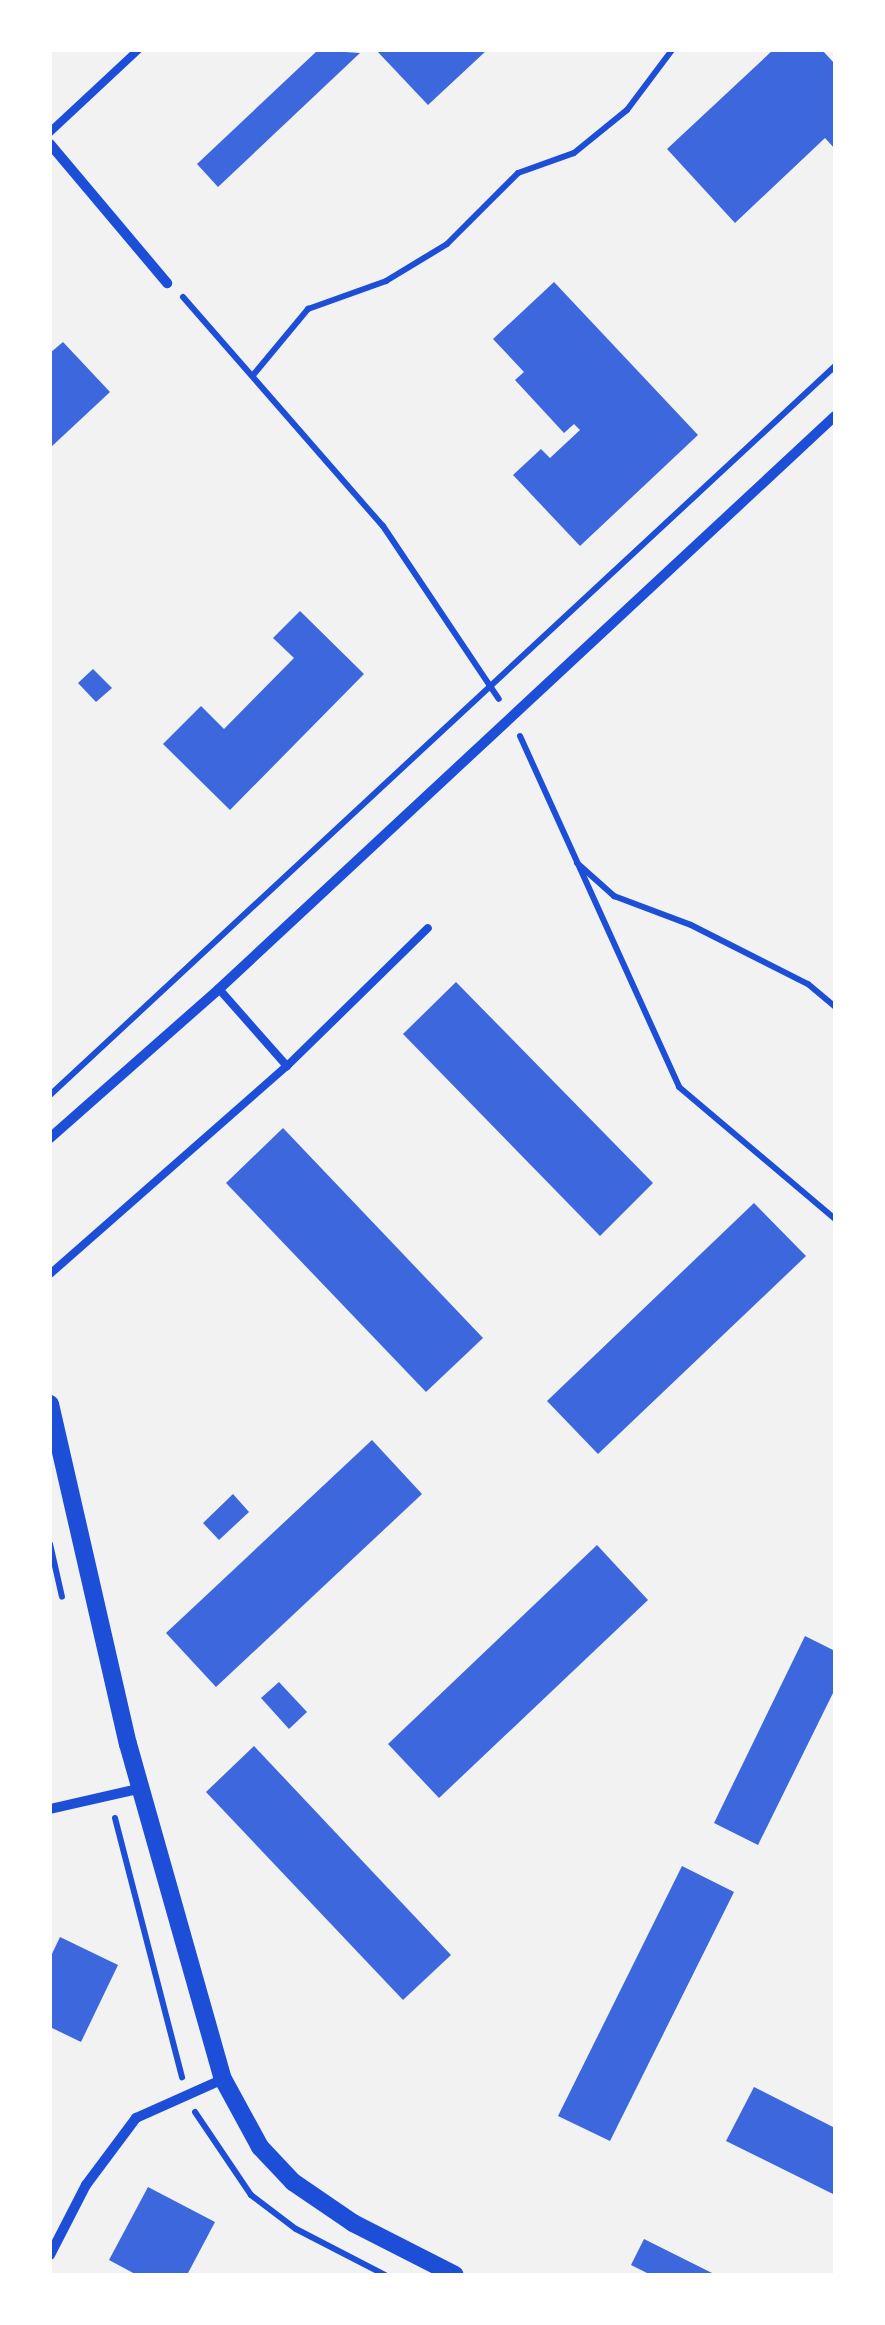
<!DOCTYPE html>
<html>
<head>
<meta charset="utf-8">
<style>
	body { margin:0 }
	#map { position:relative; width:885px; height:2325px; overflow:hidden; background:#f2f2f2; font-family:Cabin,sans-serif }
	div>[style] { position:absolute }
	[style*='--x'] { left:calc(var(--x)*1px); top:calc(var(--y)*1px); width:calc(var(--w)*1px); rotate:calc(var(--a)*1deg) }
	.building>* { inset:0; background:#3d67dc }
	.path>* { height:6px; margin:-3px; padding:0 3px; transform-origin:3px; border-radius:3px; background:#1d4ed8 }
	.service>* { height:8px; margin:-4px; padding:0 4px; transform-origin:4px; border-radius:4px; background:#1d4ed8 }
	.minor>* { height:10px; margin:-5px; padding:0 5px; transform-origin:5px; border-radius:5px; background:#1d4ed8 }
	.tertiary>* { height:18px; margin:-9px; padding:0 9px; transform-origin:9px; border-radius:9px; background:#1d4ed8 }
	span { translate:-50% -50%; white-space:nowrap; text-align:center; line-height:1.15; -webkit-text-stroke:10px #fff; paint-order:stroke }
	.frame { position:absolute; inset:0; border:52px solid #fff; pointer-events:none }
</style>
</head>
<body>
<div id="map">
	<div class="building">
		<div style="clip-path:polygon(318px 50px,360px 53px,218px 187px,197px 164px)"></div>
		<div style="clip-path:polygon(376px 50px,487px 50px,428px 105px)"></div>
		<div style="clip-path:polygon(773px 50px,822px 50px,835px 64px,835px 149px,825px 138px,735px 223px,667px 149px)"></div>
		<div style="clip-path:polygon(554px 282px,698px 435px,580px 546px,513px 475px,541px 449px,550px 458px,580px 430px,574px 424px,564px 433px,515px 380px,524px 372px,493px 339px)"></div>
		<div style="clip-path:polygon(63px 342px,110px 392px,50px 448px,50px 353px)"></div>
		<div style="clip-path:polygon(300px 611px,364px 674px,230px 810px,163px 744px,201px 706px,224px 729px,294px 658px,273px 638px)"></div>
		<div style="clip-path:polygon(93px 669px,112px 688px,96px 702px,78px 683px)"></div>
		<div style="clip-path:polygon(456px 982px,653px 1183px,600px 1236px,403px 1034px)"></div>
		<div style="clip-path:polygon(283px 1128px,483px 1338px,426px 1392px,226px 1183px)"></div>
		<div style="clip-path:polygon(754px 1203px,806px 1256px,598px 1454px,547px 1401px)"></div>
		<div style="clip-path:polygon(372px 1440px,422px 1494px,216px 1687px,166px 1633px)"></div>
		<div style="clip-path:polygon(233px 1494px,249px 1512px,219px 1540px,203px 1523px)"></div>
		<div style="clip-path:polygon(597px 1545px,648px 1600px,439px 1798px,388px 1744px)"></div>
		<div style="clip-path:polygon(805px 1636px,835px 1651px,835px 1689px,758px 1845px,714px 1823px)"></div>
		<div style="clip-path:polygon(279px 1682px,307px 1712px,289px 1729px,261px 1698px)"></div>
		<div style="clip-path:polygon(254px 1746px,451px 1955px,403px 2000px,206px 1792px)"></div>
		<div style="clip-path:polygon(682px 1866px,734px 1892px,610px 2141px,558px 2116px)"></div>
		<div style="clip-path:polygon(60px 1937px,118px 1965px,81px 2042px,50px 2027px,50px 1958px)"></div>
		<div style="clip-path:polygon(754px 2087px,835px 2128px,835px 2195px,726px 2141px)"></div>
		<div style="clip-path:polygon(148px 2187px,215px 2222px,187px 2275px,137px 2275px,109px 2260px)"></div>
		<div style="clip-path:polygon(644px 2239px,716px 2275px,651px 2275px,631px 2265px)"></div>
	</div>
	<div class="path">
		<div style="--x:183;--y:297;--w:304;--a:48.9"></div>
		<div style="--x:383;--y:526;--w:208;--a:56.2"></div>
		<div style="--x:254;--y:374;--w:85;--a:-50.3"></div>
		<div style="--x:308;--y:309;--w:83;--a:-19.7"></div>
		<div style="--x:386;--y:281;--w:71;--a:-31.2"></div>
		<div style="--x:447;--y:244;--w:100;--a:-45"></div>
		<div style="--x:518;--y:173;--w:59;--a:-19.7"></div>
		<div style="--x:574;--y:153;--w:68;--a:-39.1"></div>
		<div style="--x:627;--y:110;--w:75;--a:-53.1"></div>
		<div style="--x:520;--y:736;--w:385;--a:65.6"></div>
		<div style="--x:679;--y:1087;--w:204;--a:40.2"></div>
		<div style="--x:577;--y:863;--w:50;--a:41.7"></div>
		<div style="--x:614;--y:896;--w:82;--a:20.6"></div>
		<div style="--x:691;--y:925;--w:131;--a:26.8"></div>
		<div style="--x:808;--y:984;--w:35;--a:40"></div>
		<div style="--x:50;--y:1095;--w:1071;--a:-42.88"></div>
		<div style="--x:50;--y:1544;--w:54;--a:77.2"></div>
		<div style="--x:115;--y:1818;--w:268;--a:75.5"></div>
		<div style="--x:195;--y:2112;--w:100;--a:56"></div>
		<div style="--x:251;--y:2195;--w:56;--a:37.1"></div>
		<div style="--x:296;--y:2229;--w:100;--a:27.3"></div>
	</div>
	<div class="service">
		<div style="--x:50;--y:132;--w:120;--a:-43"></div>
		<div style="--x:219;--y:989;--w:103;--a:48.6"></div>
		<div style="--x:50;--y:1274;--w:315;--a:-41.3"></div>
		<div style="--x:287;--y:1066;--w:197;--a:-44.4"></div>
	</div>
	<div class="minor">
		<div style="--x:50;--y:144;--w:182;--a:49.9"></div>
		<div style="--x:50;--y:1138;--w:225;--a:-41.4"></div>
		<div style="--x:219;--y:989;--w:841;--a:-42.93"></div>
		<div style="--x:50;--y:1809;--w:94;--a:-12.9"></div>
		<div style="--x:50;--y:2255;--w:79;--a:-62.8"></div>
		<div style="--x:86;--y:2185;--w:84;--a:-53.3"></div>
		<div style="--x:136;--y:2118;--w:95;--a:-24.1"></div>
	</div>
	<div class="tertiary">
		<div style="--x:50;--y:1404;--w:349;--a:77.1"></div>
		<div style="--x:128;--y:1744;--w:348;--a:74.2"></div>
		<div style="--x:223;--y:2079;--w:77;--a:61.4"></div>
		<div style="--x:260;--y:2147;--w:48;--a:46.7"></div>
		<div style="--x:293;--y:2182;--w:73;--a:34.3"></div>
		<div style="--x:353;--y:2223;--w:114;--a:27"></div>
	</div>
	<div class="frame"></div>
</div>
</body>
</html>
